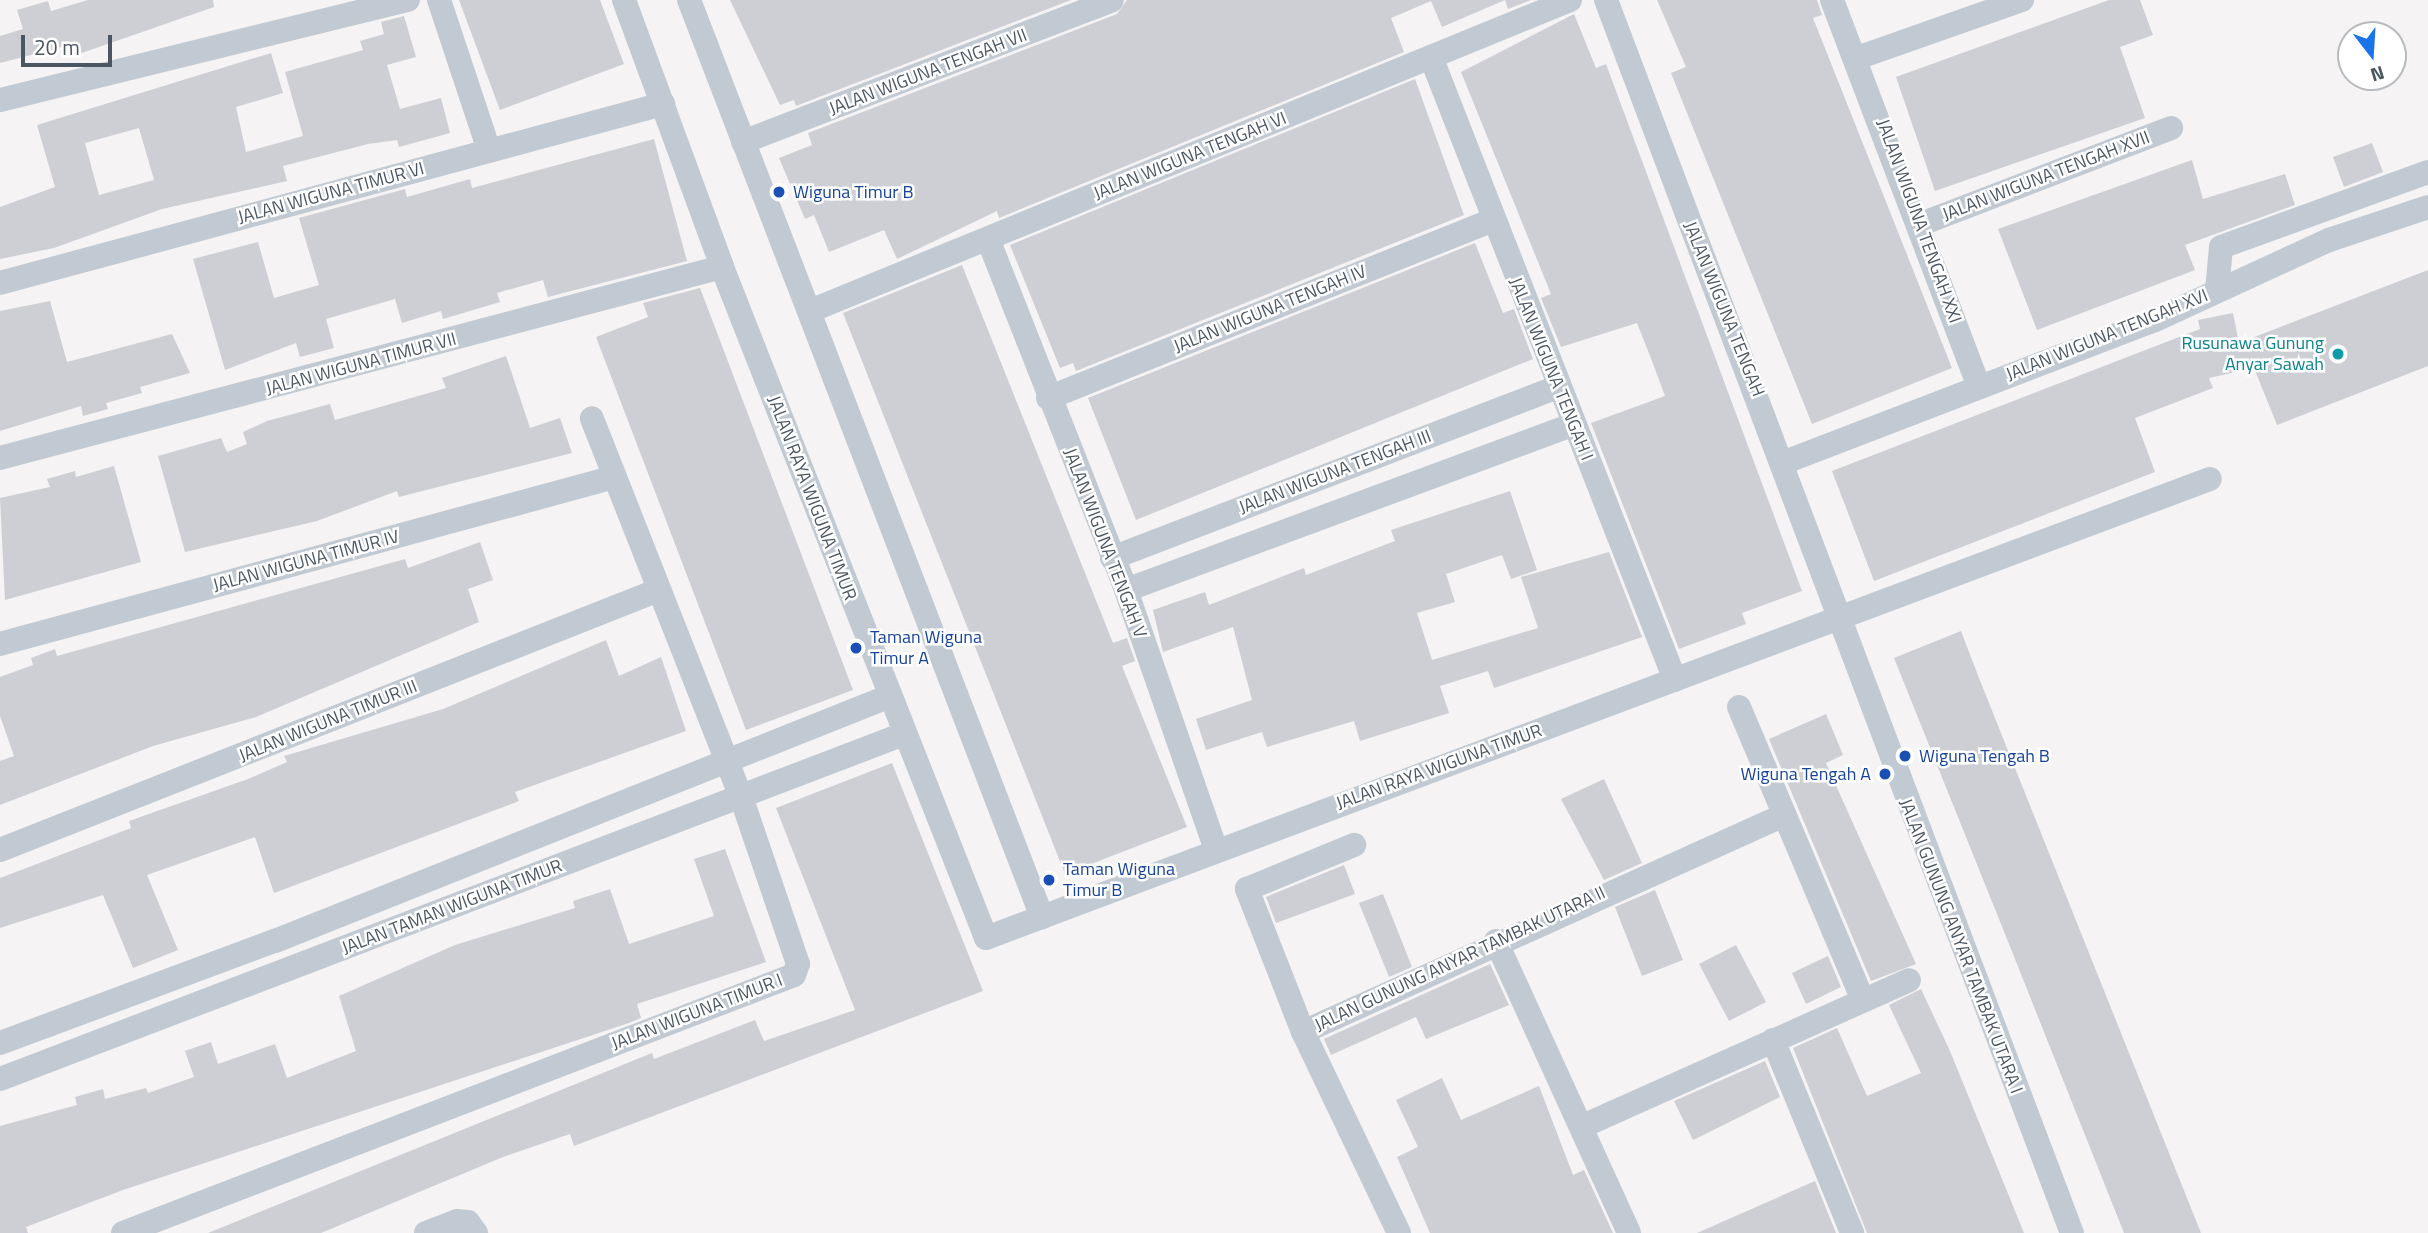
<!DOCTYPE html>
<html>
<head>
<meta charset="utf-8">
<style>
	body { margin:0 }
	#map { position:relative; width:2428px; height:1233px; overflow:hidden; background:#f5f3f3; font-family:"Titillium Web",sans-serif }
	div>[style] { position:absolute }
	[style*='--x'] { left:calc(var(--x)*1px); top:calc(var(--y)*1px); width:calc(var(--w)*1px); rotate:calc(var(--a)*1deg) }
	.building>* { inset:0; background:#cdcfd5 }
	.minor>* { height:24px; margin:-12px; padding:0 12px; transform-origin:12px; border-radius:12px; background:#c1cad2 }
	.dots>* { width:19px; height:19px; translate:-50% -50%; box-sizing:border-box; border:4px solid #fff; border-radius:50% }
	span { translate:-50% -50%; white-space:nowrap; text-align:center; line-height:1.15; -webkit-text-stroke:5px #fff; paint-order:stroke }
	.street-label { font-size:18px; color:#4a5661 }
	.transit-label { font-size:18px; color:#164399 }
	.left { translate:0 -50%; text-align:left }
	.right { translate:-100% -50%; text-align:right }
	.culture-label { font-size:18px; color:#0d838f }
	.north { position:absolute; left:2337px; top:21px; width:70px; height:70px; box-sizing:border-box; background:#fff; border:2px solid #b7bbc0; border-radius:50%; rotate:163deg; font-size:19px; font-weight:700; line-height:28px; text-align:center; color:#4a5661 }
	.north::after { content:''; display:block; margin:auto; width:24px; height:32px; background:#1a73e8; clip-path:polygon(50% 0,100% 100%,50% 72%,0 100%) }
	.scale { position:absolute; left:21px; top:35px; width:91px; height:32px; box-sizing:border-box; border:4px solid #4a5661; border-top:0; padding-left:9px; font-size:21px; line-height:24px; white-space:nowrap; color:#4a5661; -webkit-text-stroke:5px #fff; paint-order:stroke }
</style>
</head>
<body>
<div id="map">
	<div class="building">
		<div style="clip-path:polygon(88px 0,213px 0,214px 7px,76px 55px,73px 44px,0 63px,0 36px,23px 29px,17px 10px,48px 1px,51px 11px)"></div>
		<div style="clip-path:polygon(459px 0,600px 0,624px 64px,500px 110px)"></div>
		<div style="clip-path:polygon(730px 0,1071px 0,796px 106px,794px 100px,780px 105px)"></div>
		<div style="clip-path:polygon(1127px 0,1531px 0,1508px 9px,1505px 0,1442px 27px,1431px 1px,1391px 18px,1404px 52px,999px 218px,997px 211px,897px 259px,884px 230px,829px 252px,814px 215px,805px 219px,779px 158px,812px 145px,808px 133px,1117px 14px)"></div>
		<div style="clip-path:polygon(1657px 0,1817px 0,1822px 15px,1813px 18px,1952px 368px,1812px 424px,1671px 73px,1686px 67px)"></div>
		<div style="clip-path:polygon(2109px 0,2140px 0,2153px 35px,2120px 47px,2145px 118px,1935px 191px,1896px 77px)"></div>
		<div style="clip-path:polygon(1574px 14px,1596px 68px,1606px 64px,1802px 591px,1742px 613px,1746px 624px,1679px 649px,1591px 423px,1665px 396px,1652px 361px,1637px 323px,1561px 347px,1541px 298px,1551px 294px,1461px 72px)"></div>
		<div style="clip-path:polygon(evenodd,404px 16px,416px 57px,387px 65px,400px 109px,441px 98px,450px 133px,399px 147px,397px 140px,368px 144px,283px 166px,287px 181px,162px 209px,54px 248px,0 259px,0 207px,55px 187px,37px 125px,271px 53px,283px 93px,236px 107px,246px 152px,303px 136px,285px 72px,363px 50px,360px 41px,384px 34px,381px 22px,404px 16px,139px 128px,154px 180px,99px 195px,85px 143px,139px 128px)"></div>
		<div style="clip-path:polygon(1415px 79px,1464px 215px,1076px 371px,1073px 363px,1060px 368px,1010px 245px)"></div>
		<div style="clip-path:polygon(654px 139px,687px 261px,548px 297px,543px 280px,497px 293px,500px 302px,443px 319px,441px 311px,402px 323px,395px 299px,326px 319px,334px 348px,300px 357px,296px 343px,225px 370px,193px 259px,258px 242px,274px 298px,319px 285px,299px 218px,405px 189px,407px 197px,470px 179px,472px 188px)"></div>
		<div style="clip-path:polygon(2372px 143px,2383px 172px,2344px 187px,2333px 157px)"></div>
		<div style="clip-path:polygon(2192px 160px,2203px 199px,2285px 174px,2295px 205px,2185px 245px,2195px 270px,2037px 330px,1998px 229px)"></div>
		<div style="clip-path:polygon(1475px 243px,1503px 313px,1514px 309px,1533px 359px,1136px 520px,1088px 398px)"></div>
		<div style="clip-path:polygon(962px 265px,1113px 643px,1127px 638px,1135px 661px,1122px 666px,1187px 827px,1065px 874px,843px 313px)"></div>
		<div style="clip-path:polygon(2428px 270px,2428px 366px,2277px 425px,2254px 368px,2209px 378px,2213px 388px,2135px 418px,2155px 472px,1874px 581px,1832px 471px,2200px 329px,2198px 320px,2233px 313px,2239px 343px)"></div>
		<div style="clip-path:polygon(700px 288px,853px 690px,746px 730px,596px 337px,648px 317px,643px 303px)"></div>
		<div style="clip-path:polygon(50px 301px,67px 362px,172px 334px,190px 373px,140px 387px,142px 393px,106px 403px,108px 409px,83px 416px,81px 406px,0 431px,0 311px)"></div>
		<div style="clip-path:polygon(506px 356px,530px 428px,560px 418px,572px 453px,399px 497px,397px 491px,317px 521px,185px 552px,158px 456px,221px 438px,227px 452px,247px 444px,243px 432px,267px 421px,330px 404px,335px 420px,446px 388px,442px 378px)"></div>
		<div style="clip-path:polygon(114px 466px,141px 562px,5px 600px,0 498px,50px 487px,47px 479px,75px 471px,76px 477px)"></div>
		<div style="clip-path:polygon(1510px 491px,1537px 570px,1511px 579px,1502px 555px,1446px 574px,1455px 602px,1417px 613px,1432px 660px,1538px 628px,1521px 577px,1609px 552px,1642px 637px,1494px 688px,1488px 671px,1440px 686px,1449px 713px,1360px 741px,1354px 721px,1267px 747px,1262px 732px,1206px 750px,1196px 719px,1252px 700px,1233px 627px,1163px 652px,1153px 610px,1205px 592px,1209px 605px,1304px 568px,1306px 575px,1395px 541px,1391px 530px)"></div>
		<div style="clip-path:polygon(480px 542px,493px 580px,468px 589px,479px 622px,256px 717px,153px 746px,0 805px,0 761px,14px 756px,0 716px,0 677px,33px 665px,31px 658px,55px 649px,57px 656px,405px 559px,408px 568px)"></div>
		<div style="clip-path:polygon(1961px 631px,1979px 678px,2201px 1233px,2124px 1233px,2005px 934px,1894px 658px)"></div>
		<div style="clip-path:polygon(606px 640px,619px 676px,661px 657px,686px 731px,515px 792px,519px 801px,274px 893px,255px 837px,147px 875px,178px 950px,133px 968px,103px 895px,0 928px,0 878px,131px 828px,129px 821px,248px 779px,287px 762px,284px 756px,443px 709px)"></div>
		<div style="clip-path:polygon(1826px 714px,1843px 755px,1826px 763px,1916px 964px,1871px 981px,1769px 739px)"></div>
		<div style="clip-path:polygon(892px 763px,983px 991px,574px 1146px,570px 1134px,503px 1157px,321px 1233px,208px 1233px,652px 1053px,654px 1059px,755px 1020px,764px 1041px,855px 1010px,776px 808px)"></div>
		<div style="clip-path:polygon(1604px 779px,1642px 863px,1604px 880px,1561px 799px)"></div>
		<div style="clip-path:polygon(725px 849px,766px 962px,637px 1004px,641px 1018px,629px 1023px,123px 1190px,26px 1227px,28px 1233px,0 1233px,0 1126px,77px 1105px,75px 1097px,103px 1089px,105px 1099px,146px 1088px,148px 1093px,194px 1077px,185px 1051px,211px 1042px,218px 1064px,275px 1044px,287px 1078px,356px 1051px,339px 996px,455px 945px,575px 908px,573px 901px,610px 889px,629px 944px,714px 916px,694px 859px)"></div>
		<div style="clip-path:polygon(1344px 865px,1355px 894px,1276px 923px,1266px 897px)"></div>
		<div style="clip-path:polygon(1655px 890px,1683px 960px,1642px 976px,1615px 907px)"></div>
		<div style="clip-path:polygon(1383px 894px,1412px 967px,1389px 977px,1359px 903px)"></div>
		<div style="clip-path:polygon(1736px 945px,1766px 1002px,1729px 1021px,1699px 964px)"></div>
		<div style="clip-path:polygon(1828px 956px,1841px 987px,1806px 1004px,1792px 973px)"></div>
		<div style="clip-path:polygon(1490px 964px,1509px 1005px,1426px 1039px,1416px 1017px,1331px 1055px,1324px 1039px)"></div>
		<div style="clip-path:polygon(1921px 989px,1950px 1051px,2024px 1233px,1867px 1233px,1793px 1048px,1837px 1028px,1867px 1096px,1921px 1073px,1889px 1005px)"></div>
		<div style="clip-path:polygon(1765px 1061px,1780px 1097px,1693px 1140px,1674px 1101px)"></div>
		<div style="clip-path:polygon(1442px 1078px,1461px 1120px,1539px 1086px,1573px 1175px,1584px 1170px,1613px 1233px,1430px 1233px,1397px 1157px,1418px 1147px,1396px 1100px)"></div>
		<div style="clip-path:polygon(1815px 1181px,1836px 1233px,1697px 1233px)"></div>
	</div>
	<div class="minor">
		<div style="--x:439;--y:0;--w:158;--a:71.6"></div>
		<div style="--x:624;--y:0;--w:284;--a:69.8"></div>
		<div style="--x:722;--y:267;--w:721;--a:68.52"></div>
		<div style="--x:986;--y:938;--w:1307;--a:-20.56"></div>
		<div style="--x:689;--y:0;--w:983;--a:68.95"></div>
		<div style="--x:1606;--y:0;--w:1318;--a:69.3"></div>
		<div style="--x:1832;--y:0;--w:413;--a:69.2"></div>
		<div style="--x:1431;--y:57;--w:669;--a:68.61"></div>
		<div style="--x:1857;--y:58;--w:175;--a:-19.4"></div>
		<div style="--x:0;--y:100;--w:420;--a:-13.8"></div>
		<div style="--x:743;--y:142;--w:395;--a:-21"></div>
		<div style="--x:1921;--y:224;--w:268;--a:-21"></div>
		<div style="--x:988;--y:239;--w:377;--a:68.5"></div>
		<div style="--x:1126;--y:590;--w:275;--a:70.9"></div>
		<div style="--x:0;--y:283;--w:687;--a:-15.11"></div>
		<div style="--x:2217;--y:291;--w:44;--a:-84.8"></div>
		<div style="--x:2221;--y:247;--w:220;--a:-19.9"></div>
		<div style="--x:810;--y:311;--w:821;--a:-22.25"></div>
		<div style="--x:1048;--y:398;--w:478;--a:-21.8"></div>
		<div style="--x:0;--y:458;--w:747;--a:-14.82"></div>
		<div style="--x:1785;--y:462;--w:396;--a:-21"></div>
		<div style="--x:2155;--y:320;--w:192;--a:-24.7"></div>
		<div style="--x:2329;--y:240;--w:104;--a:-18.4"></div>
		<div style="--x:1112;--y:558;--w:479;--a:-21"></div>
		<div style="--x:1126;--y:590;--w:476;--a:-20.3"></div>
		<div style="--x:0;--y:644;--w:633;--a:-15.2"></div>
		<div style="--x:1739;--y:707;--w:318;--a:67.1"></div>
		<div style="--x:0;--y:850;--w:705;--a:-21.54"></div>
		<div style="--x:1496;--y:941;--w:321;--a:65.5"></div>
		<div style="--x:1303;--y:1032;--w:154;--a:-111.4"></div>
		<div style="--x:1247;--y:889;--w:116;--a:-22.4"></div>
		<div style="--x:1773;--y:1040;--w:209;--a:67.7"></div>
		<div style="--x:0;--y:1043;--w:293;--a:-20.4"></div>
		<div style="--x:275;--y:941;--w:662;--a:-21.72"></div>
		<div style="--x:0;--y:1079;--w:968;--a:-20.89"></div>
		<div style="--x:1583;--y:1126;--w:357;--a:-24.1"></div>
		<div style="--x:123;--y:1233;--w:719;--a:-21.03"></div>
		<div style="--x:794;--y:975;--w:12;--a:-70"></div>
		<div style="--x:798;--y:964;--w:176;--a:-108.8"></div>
		<div style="--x:741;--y:797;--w:407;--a:-111.5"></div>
		<div style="--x:426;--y:1233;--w:33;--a:-21"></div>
		<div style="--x:457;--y:1221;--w:11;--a:5"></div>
		<div style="--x:468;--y:1222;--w:14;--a:54"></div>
		<div style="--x:1399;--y:1233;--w:223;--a:-115.5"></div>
		<div style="--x:1303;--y:1032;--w:528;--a:-24.28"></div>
	</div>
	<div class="dots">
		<div style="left:779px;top:192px;background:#1a4fb4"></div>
		<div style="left:2338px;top:354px;background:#0f9aa8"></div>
		<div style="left:856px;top:648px;background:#1a4fb4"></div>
		<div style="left:1905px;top:756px;background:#1a4fb4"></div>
		<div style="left:1885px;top:774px;background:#1a4fb4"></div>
		<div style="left:1049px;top:880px;background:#1a4fb4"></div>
	</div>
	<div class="street-label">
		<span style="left:928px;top:72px;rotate:-21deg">JALAN WIGUNA TENGAH VII</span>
		<span style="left:1190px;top:156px;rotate:-22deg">JALAN WIGUNA TENGAH VI</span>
		<span style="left:2046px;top:176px;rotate:-21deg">JALAN WIGUNA TENGAH XVII</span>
		<span style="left:331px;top:193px;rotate:-15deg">JALAN WIGUNA TIMUR VI</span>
		<span style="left:1919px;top:221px;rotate:70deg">JALAN WIGUNA TENGAH XXI</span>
		<span style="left:1270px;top:309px;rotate:-22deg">JALAN WIGUNA TENGAH IV</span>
		<span style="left:1724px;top:309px;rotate:68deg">JALAN WIGUNA TENGAH</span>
		<span style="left:2107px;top:335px;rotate:-22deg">JALAN WIGUNA TENGAH XVI</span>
		<span style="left:361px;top:364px;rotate:-15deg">JALAN WIGUNA TIMUR VII</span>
		<span style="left:1551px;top:369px;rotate:68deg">JALAN WIGUNA TENGAH I</span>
		<span style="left:1335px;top:472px;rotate:-21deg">JALAN WIGUNA TENGAH III</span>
		<span style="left:812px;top:498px;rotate:69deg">JALAN RAYA WIGUNA TIMUR</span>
		<span style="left:1105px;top:543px;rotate:69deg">JALAN WIGUNA TENGAH V</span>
		<span style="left:306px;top:561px;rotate:-15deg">JALAN WIGUNA TIMUR IV</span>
		<span style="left:328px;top:721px;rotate:-22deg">JALAN WIGUNA TIMUR III</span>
		<span style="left:1439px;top:767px;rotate:-20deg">JALAN RAYA WIGUNA TIMUR</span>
		<span style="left:452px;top:907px;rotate:-21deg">JALAN TAMAN WIGUNA TIMUR</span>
		<span style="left:1961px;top:946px;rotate:69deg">JALAN GUNUNG ANYAR TAMBAK UTARA I</span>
		<span style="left:1460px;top:959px;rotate:-25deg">JALAN GUNUNG ANYAR TAMBAK UTARA II</span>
		<span style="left:697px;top:1012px;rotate:-21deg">JALAN WIGUNA TIMUR I</span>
	</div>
	<div class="transit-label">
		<span class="left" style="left:793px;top:192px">Wiguna Timur B</span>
		<span class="left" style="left:870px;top:648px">Taman Wiguna<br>Timur A</span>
		<span class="left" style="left:1919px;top:756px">Wiguna Tengah B</span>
		<span class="right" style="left:1871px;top:774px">Wiguna Tengah A</span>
		<span class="left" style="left:1063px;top:880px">Taman Wiguna<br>Timur B</span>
	</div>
	<div class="culture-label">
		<span class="right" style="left:2324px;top:354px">Rusunawa Gunung<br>Anyar Sawah</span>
	</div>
	<div class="north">N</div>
	<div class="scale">20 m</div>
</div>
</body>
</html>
